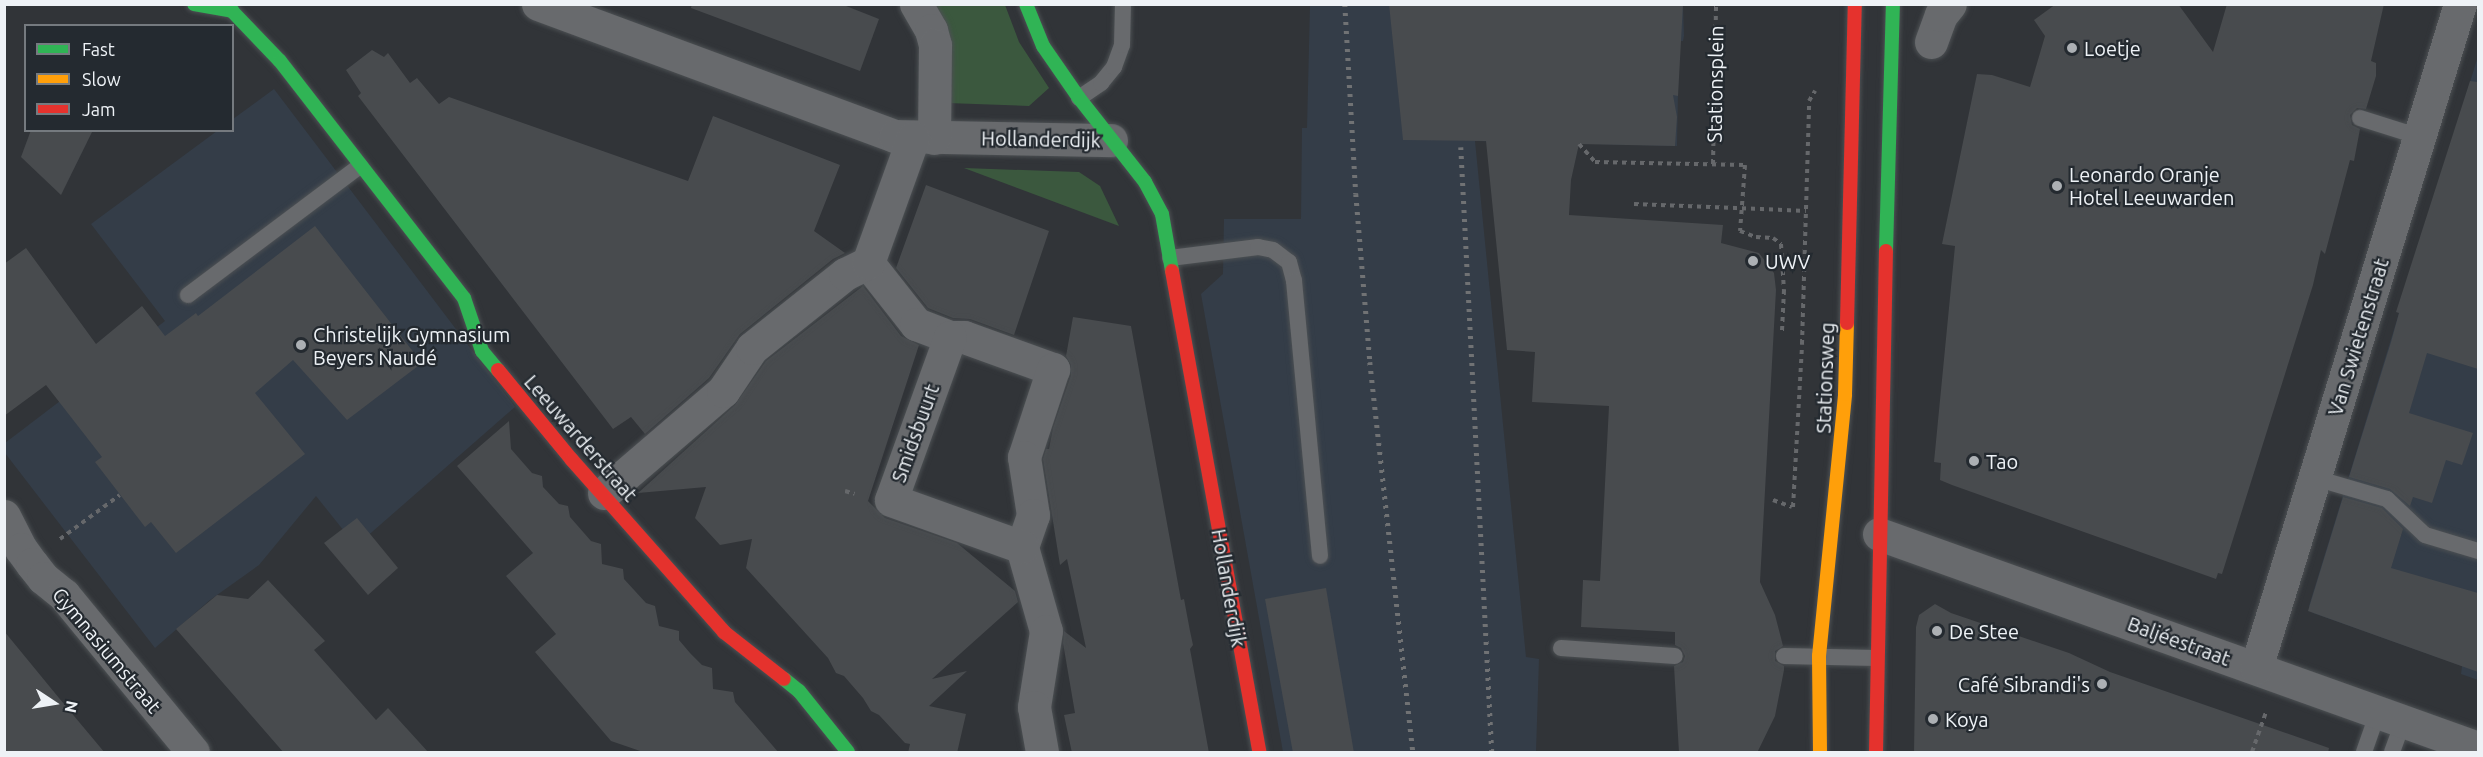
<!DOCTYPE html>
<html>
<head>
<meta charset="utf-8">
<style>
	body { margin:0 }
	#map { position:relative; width:2483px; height:757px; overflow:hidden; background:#313438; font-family:Ubuntu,sans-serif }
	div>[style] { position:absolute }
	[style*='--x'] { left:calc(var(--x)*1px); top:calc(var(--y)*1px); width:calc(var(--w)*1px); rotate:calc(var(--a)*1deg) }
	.built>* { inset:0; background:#343d48 }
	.green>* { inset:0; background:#3b583e }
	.building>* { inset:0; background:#484b4e }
	.path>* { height:4px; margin-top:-2px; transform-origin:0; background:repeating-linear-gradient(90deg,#66686b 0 4.5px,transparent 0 9px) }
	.roads { filter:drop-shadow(0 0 2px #4c5053) drop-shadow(0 0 2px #4c5053) }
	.lane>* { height:16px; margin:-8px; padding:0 8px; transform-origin:8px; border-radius:8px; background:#686a6d }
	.street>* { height:33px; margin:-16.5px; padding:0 16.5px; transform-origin:16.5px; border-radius:16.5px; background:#686a6d }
	.fast>* { height:14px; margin:-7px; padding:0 7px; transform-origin:7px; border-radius:7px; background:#30b455 }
	.slow>* { height:14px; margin:-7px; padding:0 7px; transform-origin:7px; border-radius:7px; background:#ff9f0a }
	.jam>* { height:14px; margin:-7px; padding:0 7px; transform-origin:7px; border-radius:7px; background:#e5322d }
	.rail>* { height:4.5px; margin-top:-2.25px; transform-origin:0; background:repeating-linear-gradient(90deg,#707274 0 3px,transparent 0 9px) }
	.dots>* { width:16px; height:16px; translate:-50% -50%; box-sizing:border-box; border:3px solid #242a30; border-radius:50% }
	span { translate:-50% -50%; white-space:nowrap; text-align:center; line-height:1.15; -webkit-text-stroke:4.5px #242a30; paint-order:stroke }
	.poi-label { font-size:20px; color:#eef2f6 }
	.left { translate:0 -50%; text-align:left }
	.right { translate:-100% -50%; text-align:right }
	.street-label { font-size:20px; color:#eef2f6 }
	.frame { position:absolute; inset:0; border:6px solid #eef2f6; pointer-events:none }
	.legend { position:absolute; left:24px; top:24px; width:210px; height:108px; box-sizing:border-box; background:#242a30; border:2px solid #757a7f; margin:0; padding:8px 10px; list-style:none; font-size:18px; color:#eef2f6 }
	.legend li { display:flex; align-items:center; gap:12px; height:30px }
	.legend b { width:30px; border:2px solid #757a7f }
	.north { position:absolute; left:24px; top:673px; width:60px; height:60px; -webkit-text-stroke:4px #242a30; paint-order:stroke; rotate:102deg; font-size:16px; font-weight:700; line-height:24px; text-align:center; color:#eef2f6 }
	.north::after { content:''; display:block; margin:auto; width:21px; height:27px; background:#eef2f6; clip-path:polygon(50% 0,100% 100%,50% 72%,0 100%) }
</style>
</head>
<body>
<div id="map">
	<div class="built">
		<div style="clip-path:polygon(1310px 5px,1683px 5px,1684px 36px,1683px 41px,1679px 41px,1677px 146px,1475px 141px,1526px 657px,1539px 659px,1536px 752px,1283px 752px,1201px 294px,1223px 274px,1224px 219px,1301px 219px,1302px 128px,1307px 128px)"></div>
		<div style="clip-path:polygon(2478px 56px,2478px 680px,2461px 674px,2462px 666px,2313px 613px,2309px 606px)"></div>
		<div style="clip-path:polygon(274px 89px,515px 407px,356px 546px,316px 496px,259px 565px,210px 600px,155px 648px,5px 453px,5px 443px,165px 321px,91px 224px,217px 131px,232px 130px,233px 119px)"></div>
	</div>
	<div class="green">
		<div style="clip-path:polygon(930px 5px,1005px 5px,1019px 42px,1049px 88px,1029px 106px,947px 103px)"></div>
		<div style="clip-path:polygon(964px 168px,1079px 172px,1100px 186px,1119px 226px)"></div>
	</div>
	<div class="building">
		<div style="clip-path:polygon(692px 4px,841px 4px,879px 19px,860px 71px,691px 8px)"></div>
		<div style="clip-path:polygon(1389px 4px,1683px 4px,1678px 96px,1673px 95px,1677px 117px,1675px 146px,1579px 144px,1571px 180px,1569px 215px,1723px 225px,1721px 243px,1759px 253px,1774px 273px,1776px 290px,1760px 582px,1775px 615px,1781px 638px,1783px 646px,1775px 651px,1775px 661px,1784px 666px,1784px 670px,1775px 716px,1757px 753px,1679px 753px,1674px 666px,1683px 662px,1685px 656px,1681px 648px,1675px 645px,1675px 632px,1581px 627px,1583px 580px,1600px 581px,1609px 406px,1532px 402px,1535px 352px,1507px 350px,1486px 141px,1403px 140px)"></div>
		<div style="clip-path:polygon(2056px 4px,2178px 4px,2213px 52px,2227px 4px,2384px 4px,2371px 61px,2376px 63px,2376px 76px,2366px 109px,2357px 108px,2350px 115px,2352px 125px,2360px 129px,2354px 161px,2350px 160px,2325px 254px,2321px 250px,2313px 285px,2222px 574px,2218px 573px,2216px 579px,1952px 485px,1940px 480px,1941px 463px,1934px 462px,1955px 246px,1942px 244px,1977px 74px,1992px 75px,2030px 87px,2045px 36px,2034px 20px)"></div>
		<div style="clip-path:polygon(372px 50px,384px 57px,388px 53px,410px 83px,417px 78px,439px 104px,449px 97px,688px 181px,713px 116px,840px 165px,814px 231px,845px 253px,833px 259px,740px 334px,709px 378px,645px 434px,631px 417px,613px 429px,358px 96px,361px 93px,346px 70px)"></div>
		<div style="clip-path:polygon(2470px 81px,2478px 82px,2478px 369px,2427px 353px,2409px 413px,2473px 433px,2462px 465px,2446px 460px,2432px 503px,2413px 497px,2410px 506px,2390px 489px,2349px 477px,2391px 342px,2399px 313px,2396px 312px)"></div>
		<div style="clip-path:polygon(31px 130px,93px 130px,61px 195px,21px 157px)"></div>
		<div style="clip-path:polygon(926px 185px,1049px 231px,1014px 335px,970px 319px,953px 318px,928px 308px,896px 268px)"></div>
		<div style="clip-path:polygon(315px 226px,422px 363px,347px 420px,293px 360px,255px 393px,305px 454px,176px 553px,151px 522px,145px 527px,95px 462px,102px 457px,46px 385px,4px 416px,4px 264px,26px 248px,96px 344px,142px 306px,165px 336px,196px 313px,198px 316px)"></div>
		<div style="clip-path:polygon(863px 286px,901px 336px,919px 345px,868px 501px,885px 518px,957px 543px,1015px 591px,1018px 602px,932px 679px,967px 671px,929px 706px,966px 714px,957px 753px,908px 753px,910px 744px,905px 743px,879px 715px,871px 711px,863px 698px,844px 676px,836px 673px,828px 658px,746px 568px,752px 539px,720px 545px,695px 518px,706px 487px,638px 493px,735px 405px,766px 361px)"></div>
		<div style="clip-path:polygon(1073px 317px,1131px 326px,1181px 600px,1184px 599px,1190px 631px,1193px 645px,1190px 649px,1209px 753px,1072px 753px,1064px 715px,1075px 713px,1063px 643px,1064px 631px,1086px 648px,1067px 559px,1060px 565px,1043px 459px,1046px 449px,1049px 449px,1053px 428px,1071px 375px,1071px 365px,1066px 356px)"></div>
		<div style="clip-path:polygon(509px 421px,511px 449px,532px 473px,542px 476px,543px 487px,559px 504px,568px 506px,570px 517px,591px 541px,601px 544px,602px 564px,623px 569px,624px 579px,646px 603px,655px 606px,659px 626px,679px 631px,679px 640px,690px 653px,702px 665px,712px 668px,713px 689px,733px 692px,735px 702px,779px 753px,646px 753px,611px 741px,535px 652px,556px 634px,506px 576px,533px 553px,457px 466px)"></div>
		<div style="clip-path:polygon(2343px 497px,2382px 508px,2403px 529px,2391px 568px,2478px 593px,2478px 672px,2308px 611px)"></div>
		<div style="clip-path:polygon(357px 518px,398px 568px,368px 595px,324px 543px)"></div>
		<div style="clip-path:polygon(268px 580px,325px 641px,314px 650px,376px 720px,388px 708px,429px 753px,284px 753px,176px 629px,217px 595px,248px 599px)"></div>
		<div style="clip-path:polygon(1326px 588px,1354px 753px,1293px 753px,1265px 599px)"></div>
		<div style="clip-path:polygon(1935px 604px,1951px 613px,2069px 653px,2110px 672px,2329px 748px,2328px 753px,1914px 753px,1916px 627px,1919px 615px)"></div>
		<div style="clip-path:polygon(4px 631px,59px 698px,105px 753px,4px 753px)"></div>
	</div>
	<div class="path">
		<div style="--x:1579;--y:144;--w:24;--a:48"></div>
		<div style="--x:1595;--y:162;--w:150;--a:1.1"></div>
		<div style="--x:1745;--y:165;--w:66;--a:94.3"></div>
		<div style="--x:1740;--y:231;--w:17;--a:21"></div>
		<div style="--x:1756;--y:237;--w:17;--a:3"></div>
		<div style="--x:1773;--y:238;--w:10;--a:37"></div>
		<div style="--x:1781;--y:244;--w:46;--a:86.3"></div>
		<div style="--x:1784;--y:290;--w:41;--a:92.8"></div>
		<div style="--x:1713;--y:164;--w:160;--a:-88.9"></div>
		<div style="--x:1634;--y:204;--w:172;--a:2.3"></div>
		<div style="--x:845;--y:491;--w:10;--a:17"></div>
		<div style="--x:1773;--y:500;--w:20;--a:20"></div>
		<div style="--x:1793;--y:507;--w:163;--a:-86.8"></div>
		<div style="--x:1802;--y:344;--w:243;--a:-88.3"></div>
		<div style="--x:1809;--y:101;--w:12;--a:-59"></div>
		<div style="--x:60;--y:539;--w:74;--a:-36.3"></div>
		<div style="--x:2252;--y:752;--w:42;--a:-70.7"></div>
	</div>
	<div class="roads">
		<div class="lane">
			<div style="--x:1079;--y:98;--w:27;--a:-34"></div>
			<div style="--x:1101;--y:83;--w:21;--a:-51"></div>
			<div style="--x:1114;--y:67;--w:23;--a:-70"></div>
			<div style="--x:1122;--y:45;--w:41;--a:-88.6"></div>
			<div style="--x:2360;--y:118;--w:63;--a:17.6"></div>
			<div style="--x:1170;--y:258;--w:89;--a:-7.1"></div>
			<div style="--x:1258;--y:247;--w:15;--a:11"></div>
			<div style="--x:1273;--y:250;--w:20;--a:37"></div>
			<div style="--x:1289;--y:262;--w:20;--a:75"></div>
			<div style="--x:1294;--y:281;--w:276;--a:84.6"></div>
			<div style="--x:188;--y:295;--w:215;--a:-36.9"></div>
			<div style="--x:2315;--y:478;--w:75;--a:16.3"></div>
			<div style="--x:2387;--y:499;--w:52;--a:43.5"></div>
			<div style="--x:2425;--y:535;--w:55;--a:16.8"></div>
			<div style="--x:1561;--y:648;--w:114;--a:4"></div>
			<div style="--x:1784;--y:656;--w:92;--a:1.2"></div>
			<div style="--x:2364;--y:752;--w:42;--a:-70.7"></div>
			<div style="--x:2392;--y:752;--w:32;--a:-70"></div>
		</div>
		<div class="street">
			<div style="--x:538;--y:4;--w:381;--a:20.3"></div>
			<div style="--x:895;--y:136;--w:216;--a:1.1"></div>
			<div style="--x:916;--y:4;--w:30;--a:60"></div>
			<div style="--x:931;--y:30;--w:16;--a:75"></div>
			<div style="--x:935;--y:45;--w:93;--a:90.6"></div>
			<div style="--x:1931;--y:42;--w:29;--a:-70"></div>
			<div style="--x:1941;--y:15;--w:14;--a:-51"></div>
			<div style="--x:868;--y:263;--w:78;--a:51.8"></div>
			<div style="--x:916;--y:324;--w:36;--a:21"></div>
			<div style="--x:950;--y:337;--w:14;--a:0"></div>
			<div style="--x:964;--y:337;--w:95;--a:19.8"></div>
			<div style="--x:1053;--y:369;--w:93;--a:108.2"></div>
			<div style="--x:1024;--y:457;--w:59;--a:81.2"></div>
			<div style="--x:1033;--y:515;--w:34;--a:109"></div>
			<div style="--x:1022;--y:547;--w:87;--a:74.1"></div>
			<div style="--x:1046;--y:631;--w:77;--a:99"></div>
			<div style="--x:1034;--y:707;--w:46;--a:79.9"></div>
			<div style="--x:950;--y:337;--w:173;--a:109.9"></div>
			<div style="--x:891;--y:500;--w:139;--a:19.7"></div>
			<div style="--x:604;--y:493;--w:157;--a:-40.6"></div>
			<div style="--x:723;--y:391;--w:52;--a:-56"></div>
			<div style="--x:752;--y:348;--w:119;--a:-38.5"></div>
			<div style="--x:845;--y:274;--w:25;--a:-26"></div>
			<div style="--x:868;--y:263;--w:133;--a:-70.2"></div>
			<div style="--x:4;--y:516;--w:37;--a:63"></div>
			<div style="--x:21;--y:549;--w:19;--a:54"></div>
			<div style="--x:32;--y:564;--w:18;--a:52"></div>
			<div style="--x:43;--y:578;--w:27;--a:39"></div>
			<div style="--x:64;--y:595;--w:203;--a:50.6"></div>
			<div style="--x:1879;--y:534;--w:636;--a:19.66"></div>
			<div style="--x:2256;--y:668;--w:695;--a:-72.92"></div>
		</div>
		<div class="fast">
			<div style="--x:194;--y:4;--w:39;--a:10"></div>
			<div style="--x:232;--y:11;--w:69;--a:46.2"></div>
			<div style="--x:280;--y:61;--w:300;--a:52.2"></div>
			<div style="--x:464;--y:298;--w:56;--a:71.2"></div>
			<div style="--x:482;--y:351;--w:25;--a:50"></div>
			<div style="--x:1026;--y:4;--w:45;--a:68"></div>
			<div style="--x:1043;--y:46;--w:63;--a:55.3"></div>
			<div style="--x:1079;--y:98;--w:107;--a:51.8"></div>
			<div style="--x:1145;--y:182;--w:36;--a:62"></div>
			<div style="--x:1162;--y:214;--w:58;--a:80"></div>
			<div style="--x:1886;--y:251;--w:247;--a:-88.4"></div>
			<div style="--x:784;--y:679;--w:19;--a:39"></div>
			<div style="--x:799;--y:691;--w:78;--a:51.2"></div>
		</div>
		<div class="slow">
			<div style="--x:1820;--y:752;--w:96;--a:-90.6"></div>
			<div style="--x:1819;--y:656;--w:263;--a:-84.3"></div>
			<div style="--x:1845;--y:394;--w:71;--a:-88.4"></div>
		</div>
		<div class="jam">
			<div style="--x:1172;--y:271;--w:489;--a:79.7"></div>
			<div style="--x:1847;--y:323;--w:319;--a:-88.6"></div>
			<div style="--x:498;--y:370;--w:117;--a:50.6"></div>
			<div style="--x:572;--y:460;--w:230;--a:48.5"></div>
			<div style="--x:724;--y:632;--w:76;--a:38.1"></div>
			<div style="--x:1876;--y:752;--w:501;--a:-88.86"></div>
		</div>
	</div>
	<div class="rail">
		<div style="--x:1345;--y:4;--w:190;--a:86.7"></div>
		<div style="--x:1356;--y:194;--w:169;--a:85.2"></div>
		<div style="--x:1370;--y:362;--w:392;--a:83.7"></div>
		<div style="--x:1461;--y:147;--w:606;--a:87.07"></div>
	</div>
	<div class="dots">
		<div style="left:2072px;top:48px;background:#acb0b4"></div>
		<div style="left:2057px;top:186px;background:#acb0b4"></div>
		<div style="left:1753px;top:261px;background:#acb0b4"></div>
		<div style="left:301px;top:345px;background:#acb0b4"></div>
		<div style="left:1974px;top:461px;background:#acb0b4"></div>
		<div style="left:1937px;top:631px;background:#acb0b4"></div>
		<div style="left:2102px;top:684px;background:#acb0b4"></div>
		<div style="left:1933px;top:719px;background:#acb0b4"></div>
	</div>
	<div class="poi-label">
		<span class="left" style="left:2084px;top:48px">Loetje</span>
		<span class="left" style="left:2069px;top:186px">Leonardo Oranje<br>Hotel Leeuwarden</span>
		<span class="left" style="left:1765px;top:261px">UWV</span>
		<span class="left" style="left:313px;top:346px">Christelijk Gymnasium<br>Beyers Naudé</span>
		<span class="left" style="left:1986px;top:461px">Tao</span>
		<span class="left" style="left:1949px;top:631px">De Stee</span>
		<span class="right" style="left:2090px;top:684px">Café Sibrandi's</span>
		<span class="left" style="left:1945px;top:719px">Koya</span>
	</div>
	<div class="street-label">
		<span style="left:1715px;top:84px;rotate:-89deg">Stationsplein</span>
		<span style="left:1041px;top:139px;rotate:1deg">Hollanderdijk</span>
		<span style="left:2358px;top:337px;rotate:-73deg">Van Swietenstraat</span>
		<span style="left:1825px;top:378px;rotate:-88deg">Stationsweg</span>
		<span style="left:915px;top:433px;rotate:-70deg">Smidsbuurt</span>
		<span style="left:581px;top:438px;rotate:49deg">Leeuwarderstraat</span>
		<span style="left:1229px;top:588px;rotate:80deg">Hollanderdijk</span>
		<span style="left:2179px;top:641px;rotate:20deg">Baljéestraat</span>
		<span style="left:107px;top:650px;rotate:50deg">Gymnasiumstraat</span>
	</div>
	<div class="frame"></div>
	<ul class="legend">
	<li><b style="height:8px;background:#30b455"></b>Fast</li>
	<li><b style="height:8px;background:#ff9f0a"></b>Slow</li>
	<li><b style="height:8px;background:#e5322d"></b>Jam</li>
	</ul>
	<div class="north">N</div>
</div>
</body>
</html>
